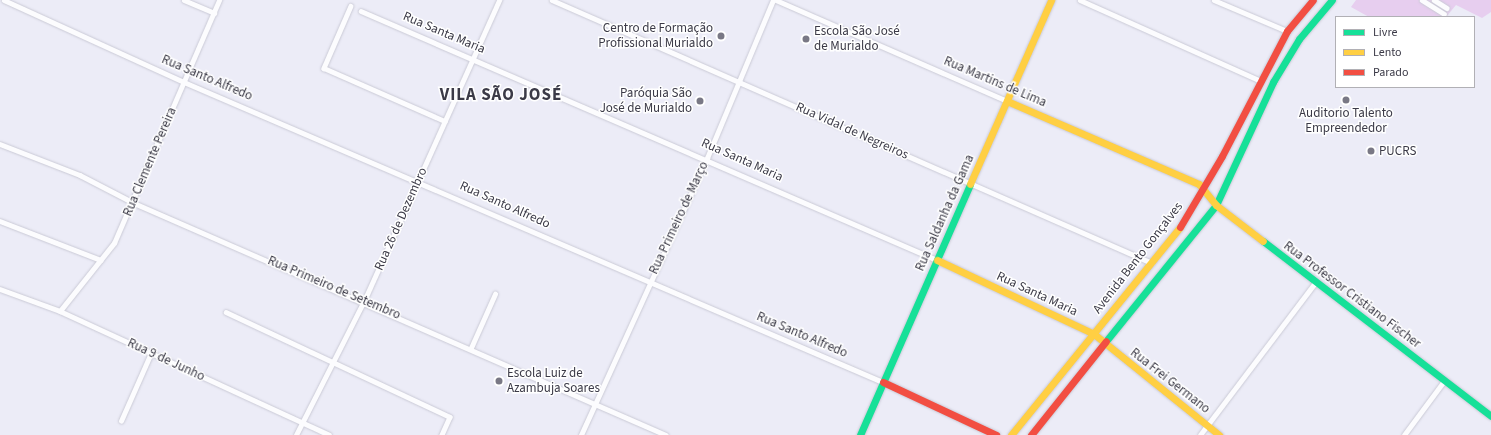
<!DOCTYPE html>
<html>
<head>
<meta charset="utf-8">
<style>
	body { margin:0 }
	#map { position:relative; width:1491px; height:435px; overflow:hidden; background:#ececf7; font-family:"Source Sans 3",sans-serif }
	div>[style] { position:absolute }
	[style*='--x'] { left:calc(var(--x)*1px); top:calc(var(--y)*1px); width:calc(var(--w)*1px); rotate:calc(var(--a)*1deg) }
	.green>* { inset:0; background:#e7ceef }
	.roads { filter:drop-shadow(0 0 1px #cacad6) drop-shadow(0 0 1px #cacad6) }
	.street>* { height:4.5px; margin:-2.25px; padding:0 2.25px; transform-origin:2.25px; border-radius:2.25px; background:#fcfcfe }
	.fast>* { height:7px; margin:-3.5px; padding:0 3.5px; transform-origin:3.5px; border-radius:3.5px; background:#16e098 }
	.slow>* { height:7px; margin:-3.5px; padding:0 3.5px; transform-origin:3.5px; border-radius:3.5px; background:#ffcf43 }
	.jam>* { height:7px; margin:-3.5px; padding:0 3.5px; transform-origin:3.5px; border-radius:3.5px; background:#f24e42 }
	.dots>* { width:11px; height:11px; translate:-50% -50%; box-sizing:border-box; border:2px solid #fff; border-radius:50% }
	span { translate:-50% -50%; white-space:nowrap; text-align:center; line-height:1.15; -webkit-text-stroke:3px #fff; paint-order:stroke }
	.poi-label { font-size:13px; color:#3b3a47 }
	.right { translate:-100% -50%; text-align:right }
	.left { translate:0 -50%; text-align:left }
	.street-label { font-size:13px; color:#3b3a47 }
	.district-label { font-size:17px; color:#3b3a47; font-weight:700; letter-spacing:1px }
	.legend { position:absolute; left:1335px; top:16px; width:140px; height:72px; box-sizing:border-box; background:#fff; border:1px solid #b1b0b5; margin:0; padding:5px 7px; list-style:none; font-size:12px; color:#3b3a47 }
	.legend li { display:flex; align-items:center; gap:8px; height:20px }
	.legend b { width:20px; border:1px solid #b1b0b5 }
</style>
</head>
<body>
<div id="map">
	<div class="green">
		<div style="clip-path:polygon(1356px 0,1491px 0,1491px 12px,1482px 18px,1456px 5px,1446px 17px,1369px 17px,1351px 7px)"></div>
	</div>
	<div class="roads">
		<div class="street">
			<div style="--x:4;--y:0;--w:198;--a:24.5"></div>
			<div style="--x:184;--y:82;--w:761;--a:23.23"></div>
			<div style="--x:184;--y:0;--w:33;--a:23"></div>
			<div style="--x:552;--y:0;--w:655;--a:23.67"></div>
			<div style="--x:776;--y:0;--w:252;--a:23.6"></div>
			<div style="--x:1080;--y:0;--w:196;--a:24.1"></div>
			<div style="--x:1214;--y:0;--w:79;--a:23"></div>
			<div style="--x:1422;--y:0;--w:26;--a:32"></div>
			<div style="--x:1434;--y:0;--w:15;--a:32"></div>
			<div style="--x:351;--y:6;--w:68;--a:113.5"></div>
			<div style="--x:324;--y:68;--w:132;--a:23.7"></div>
			<div style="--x:361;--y:11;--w:628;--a:23.38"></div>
			<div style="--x:0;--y:144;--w:86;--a:21.2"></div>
			<div style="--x:80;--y:175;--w:61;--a:27.4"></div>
			<div style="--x:134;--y:203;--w:580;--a:23.56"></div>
			<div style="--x:0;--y:221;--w:108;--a:21.1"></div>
			<div style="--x:0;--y:289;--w:64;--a:20.1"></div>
			<div style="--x:60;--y:311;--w:296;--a:24.7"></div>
			<div style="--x:60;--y:311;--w:87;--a:-51.5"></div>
			<div style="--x:114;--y:243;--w:265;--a:-66.6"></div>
			<div style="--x:226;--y:312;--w:247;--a:25.1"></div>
			<div style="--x:450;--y:417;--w:20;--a:114"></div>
			<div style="--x:471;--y:348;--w:59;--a:-66"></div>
			<div style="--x:121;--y:421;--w:74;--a:-66.2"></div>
			<div style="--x:296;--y:435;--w:150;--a:-63.1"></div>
			<div style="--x:364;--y:301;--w:330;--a:-65.8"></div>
			<div style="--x:581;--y:435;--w:304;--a:-65.5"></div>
			<div style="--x:707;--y:158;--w:171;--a:-67.3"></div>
			<div style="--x:1200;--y:435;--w:191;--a:-52.9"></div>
			<div style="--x:1404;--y:435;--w:67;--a:-53.5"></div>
		</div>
		<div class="fast">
			<div style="--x:1263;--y:241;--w:287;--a:37.5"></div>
			<div style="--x:1106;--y:341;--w:175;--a:-51"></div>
			<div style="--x:1216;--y:205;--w:136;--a:-65.1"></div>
			<div style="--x:1273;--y:82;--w:50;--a:-58.8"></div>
			<div style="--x:1299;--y:39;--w:51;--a:-49.8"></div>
			<div style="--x:860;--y:435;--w:274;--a:-66.3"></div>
		</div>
		<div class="slow">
			<div style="--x:1007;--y:101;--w:209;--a:23.4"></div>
			<div style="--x:1199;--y:184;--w:27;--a:51"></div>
			<div style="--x:1216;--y:205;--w:59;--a:37.5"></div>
			<div style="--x:970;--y:184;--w:201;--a:-66.2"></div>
			<div style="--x:937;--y:260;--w:174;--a:25.2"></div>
			<div style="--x:1094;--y:334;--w:161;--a:38.9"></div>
			<div style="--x:1011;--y:435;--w:268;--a:-50.9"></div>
		</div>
		<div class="jam">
			<div style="--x:1180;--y:227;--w:82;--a:-59.4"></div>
			<div style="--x:1222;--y:156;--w:141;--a:-62.5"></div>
			<div style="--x:1287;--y:31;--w:40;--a:-50"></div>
			<div style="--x:883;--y:382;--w:125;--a:25.1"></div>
			<div style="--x:1031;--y:435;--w:120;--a:-51.4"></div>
		</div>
	</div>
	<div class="dots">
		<div style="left:721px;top:36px;background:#797885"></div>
		<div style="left:806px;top:39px;background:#797885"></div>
		<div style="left:1346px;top:100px;background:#797885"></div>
		<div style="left:700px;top:101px;background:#797885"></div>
		<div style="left:1371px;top:151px;background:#797885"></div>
		<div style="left:499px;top:381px;background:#797885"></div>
	</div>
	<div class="poi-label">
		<span class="right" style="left:713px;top:36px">Centro de Formação<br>Profissional Murialdo</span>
		<span class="left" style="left:814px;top:39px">Escola São José<br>de Murialdo</span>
		<span class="right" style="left:692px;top:101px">Paróquia São<br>José de Murialdo</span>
		<span style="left:1346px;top:121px">Auditorio Talento<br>Empreendedor</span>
		<span class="left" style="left:1379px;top:151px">PUCRS</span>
		<span class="left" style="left:507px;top:381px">Escola Luiz de<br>Azambuja Soares</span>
	</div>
	<div class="street-label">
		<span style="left:444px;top:33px;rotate:23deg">Rua Santa Maria</span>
		<span style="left:207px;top:78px;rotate:23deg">Rua Santo Alfredo</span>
		<span style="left:995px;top:82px;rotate:23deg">Rua Martins de Lima</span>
		<span style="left:852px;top:131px;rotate:24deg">Rua Vidal de Negreiros</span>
		<span style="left:742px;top:160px;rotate:24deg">Rua Santa Maria</span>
		<span style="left:150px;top:162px;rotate:-67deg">Rua Clemente Pereira</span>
		<span style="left:505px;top:205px;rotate:24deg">Rua Santo Alfredo</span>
		<span style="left:945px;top:213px;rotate:-66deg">Rua Saldanha da Gama</span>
		<span style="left:679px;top:218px;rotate:-65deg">Rua Primeiro de Março</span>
		<span style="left:401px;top:219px;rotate:-66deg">Rua 26 de Dezembro</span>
		<span style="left:1138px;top:258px;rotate:-52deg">Avenida Bento Gonçalves</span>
		<span style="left:334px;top:288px;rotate:23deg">Rua Primeiro de Setembro</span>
		<span style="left:1037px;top:294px;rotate:25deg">Rua Santa Maria</span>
		<span style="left:1352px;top:295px;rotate:37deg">Rua Professor Cristiano Fischer</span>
		<span style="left:802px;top:335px;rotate:23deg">Rua Santo Alfredo</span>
		<span style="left:166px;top:360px;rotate:25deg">Rua 9 de Junho</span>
		<span style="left:1170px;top:381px;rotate:38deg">Rua Frei Germano</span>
	</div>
	<div class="district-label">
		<span style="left:501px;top:96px">VILA SÃO JOSÉ</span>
	</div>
	<ul class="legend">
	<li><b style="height:5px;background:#16e098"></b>Livre</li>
	<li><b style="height:5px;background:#ffcf43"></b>Lento</li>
	<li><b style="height:5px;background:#f24e42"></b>Parado</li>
	</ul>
</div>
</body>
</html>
